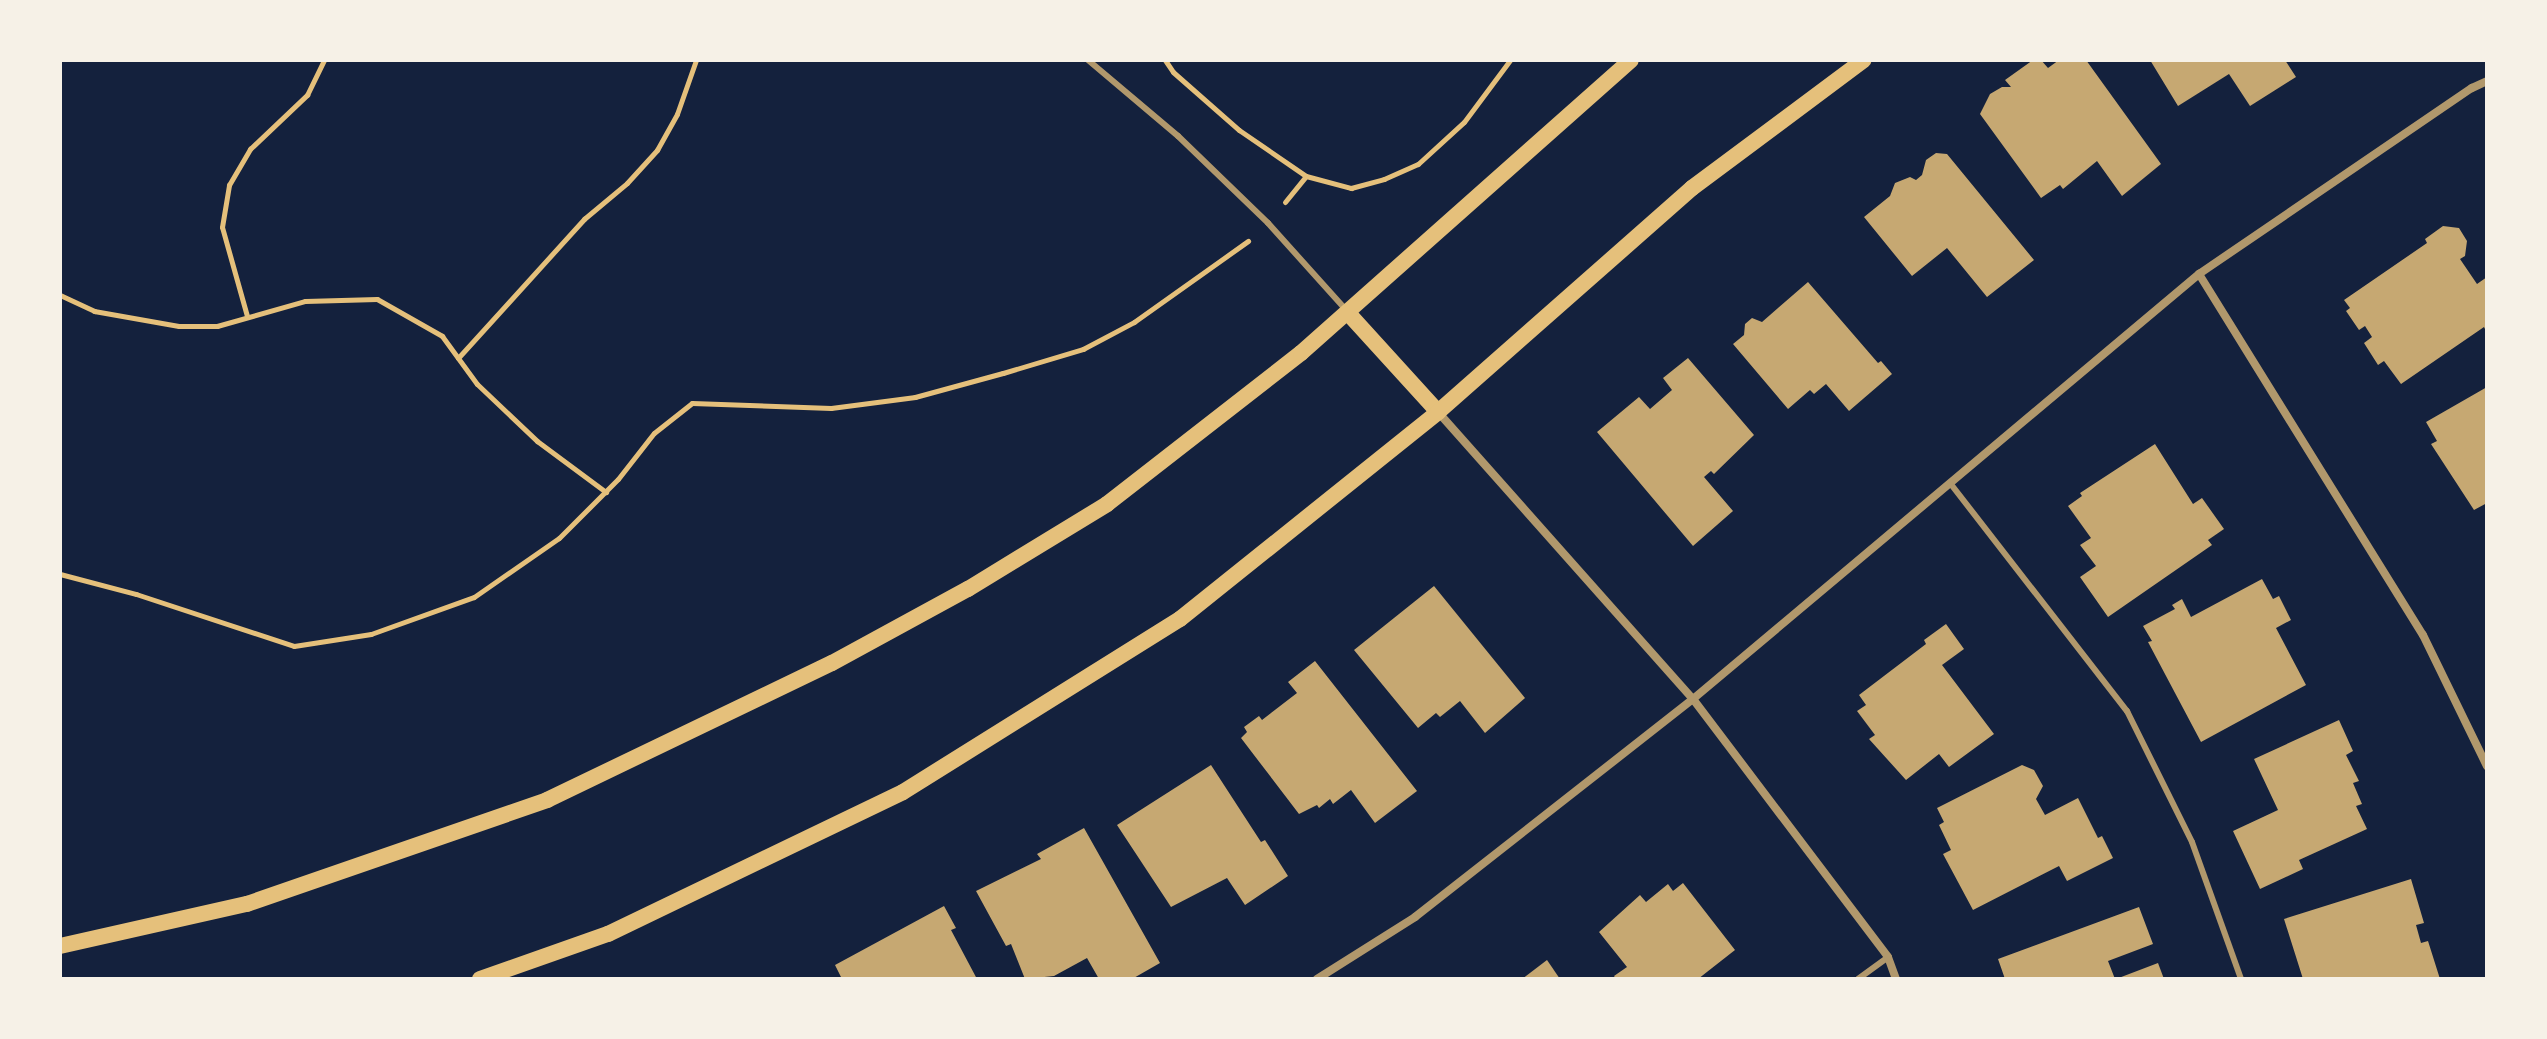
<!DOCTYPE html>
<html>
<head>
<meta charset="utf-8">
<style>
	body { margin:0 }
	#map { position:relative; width:2547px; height:1039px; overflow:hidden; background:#14213d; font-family:"Exo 2",sans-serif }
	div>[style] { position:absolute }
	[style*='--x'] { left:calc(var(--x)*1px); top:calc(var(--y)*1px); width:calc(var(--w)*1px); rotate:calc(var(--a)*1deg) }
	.building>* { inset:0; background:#c6a872 }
	.path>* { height:5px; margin:-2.5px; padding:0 2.5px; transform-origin:2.5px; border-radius:2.5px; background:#e5c07b }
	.service>* { height:6px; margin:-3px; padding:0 3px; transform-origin:3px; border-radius:3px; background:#b1986c }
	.minor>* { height:8px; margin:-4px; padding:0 4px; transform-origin:4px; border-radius:4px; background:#b1986c }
	.secondary>* { height:16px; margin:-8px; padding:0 8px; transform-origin:8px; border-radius:8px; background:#e5c07b }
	span { translate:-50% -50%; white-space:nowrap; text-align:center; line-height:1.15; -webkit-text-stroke:8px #f6f1e7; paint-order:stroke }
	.frame { position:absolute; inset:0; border:62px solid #f6f1e7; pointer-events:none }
</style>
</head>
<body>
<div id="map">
	<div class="building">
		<div style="clip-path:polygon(2033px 60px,2041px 60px,2048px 68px,2059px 60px,2086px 60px,2161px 164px,2122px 196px,2097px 161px,2063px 189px,2060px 185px,2041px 198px,1980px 114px,1990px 94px,2002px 87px,2011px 87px,2005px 80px)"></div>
		<div style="clip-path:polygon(2150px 60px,2285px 60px,2296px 77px,2250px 106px,2229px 74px,2178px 106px)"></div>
		<div style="clip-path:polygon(1936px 153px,1947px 154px,2034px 260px,1987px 297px,1947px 248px,1912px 276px,1864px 217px,1890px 196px,1895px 183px,1910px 177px,1916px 180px,1922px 175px,1926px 160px)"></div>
		<div style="clip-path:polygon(2443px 226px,2459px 228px,2467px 241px,2465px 256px,2460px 259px,2477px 284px,2487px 277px,2487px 333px,2484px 327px,2401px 384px,2384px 361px,2378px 365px,2364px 343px,2372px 337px,2365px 326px,2359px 330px,2346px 311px,2350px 308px,2344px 300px,2427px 243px,2425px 239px)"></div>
		<div style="clip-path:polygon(1808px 282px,1878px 363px,1881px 361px,1892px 374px,1849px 411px,1826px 384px,1814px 394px,1810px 390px,1788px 409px,1733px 344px,1744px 335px,1745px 324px,1752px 318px,1762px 322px)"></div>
		<div style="clip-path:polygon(1688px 358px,1754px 435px,1714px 474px,1711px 471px,1704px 477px,1733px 511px,1693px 546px,1597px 432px,1639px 397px,1650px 409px,1672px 390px,1663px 378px)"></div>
		<div style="clip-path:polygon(2487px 387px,2487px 503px,2474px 510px,2431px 444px,2437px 441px,2426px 422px)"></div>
		<div style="clip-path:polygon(2155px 444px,2193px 504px,2202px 498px,2224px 529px,2208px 540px,2212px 545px,2108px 617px,2080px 577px,2096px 566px,2080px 545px,2091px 538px,2068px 506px,2082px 496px,2080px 493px)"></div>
		<div style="clip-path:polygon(2262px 579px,2273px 599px,2279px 596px,2291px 620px,2276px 628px,2306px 685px,2201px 742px,2148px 642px,2152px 641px,2143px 626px,2175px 609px,2172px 605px,2182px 599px,2191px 617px)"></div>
		<div style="clip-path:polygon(1434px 586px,1525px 698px,1485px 733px,1460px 701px,1440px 717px,1436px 713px,1418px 728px,1354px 650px)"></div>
		<div style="clip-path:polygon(1946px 624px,1964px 649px,1942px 665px,1994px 734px,1949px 767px,1939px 754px,1906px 780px,1869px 739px,1875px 735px,1857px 711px,1866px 705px,1859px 695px,1926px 644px,1924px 640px)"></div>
		<div style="clip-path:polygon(1315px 661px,1417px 791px,1375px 823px,1351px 790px,1333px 804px,1330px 799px,1319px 808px,1317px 805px,1299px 814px,1241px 738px,1247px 732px,1244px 727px,1259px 716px,1262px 720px,1297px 693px,1288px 682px)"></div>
		<div style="clip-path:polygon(2339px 720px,2353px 751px,2346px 755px,2359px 781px,2353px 783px,2362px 804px,2356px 806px,2367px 829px,2299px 860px,2303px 869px,2260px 889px,2233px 831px,2278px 810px,2254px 759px)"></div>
		<div style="clip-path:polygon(1211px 765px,1261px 842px,1265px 840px,1288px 876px,1245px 905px,1227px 878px,1171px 907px,1117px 825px)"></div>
		<div style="clip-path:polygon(2022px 765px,2034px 770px,2043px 786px,2036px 799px,2045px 815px,2078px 798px,2098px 838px,2102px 836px,2113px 858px,2067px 881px,2059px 866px,1973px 910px,1943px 854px,1951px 850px,1939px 825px,1944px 822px,1937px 808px)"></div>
		<div style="clip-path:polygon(1084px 828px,1160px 963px,1132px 979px,1099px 979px,1087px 958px,1054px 976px,1025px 979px,1011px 944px,1006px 946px,976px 891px,1041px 859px,1037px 854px)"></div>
		<div style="clip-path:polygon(2411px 879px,2424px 923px,2416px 925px,2421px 943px,2428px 941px,2440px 979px,2303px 979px,2284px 919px)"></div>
		<div style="clip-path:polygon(1683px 883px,1735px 950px,1698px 979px,1616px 979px,1614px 976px,1627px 967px,1599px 932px,1640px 895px,1646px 902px,1668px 884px,1673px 891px)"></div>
		<div style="clip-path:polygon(944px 906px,956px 928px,951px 930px,977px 979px,842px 979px,835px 965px)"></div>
		<div style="clip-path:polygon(2139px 907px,2153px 944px,2108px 961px,2115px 979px,2005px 979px,1998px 959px)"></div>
		<div style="clip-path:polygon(1547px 960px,1560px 979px,1522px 979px)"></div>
		<div style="clip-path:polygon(2158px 963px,2164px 979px,2116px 979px)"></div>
	</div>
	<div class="path">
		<div style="--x:1165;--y:60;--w:14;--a:56"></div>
		<div style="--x:1173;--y:72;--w:88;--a:41.3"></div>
		<div style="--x:1239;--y:130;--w:81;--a:34.5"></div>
		<div style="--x:1285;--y:202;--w:33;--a:-51"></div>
		<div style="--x:1306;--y:176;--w:47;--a:14.9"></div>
		<div style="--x:1351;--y:188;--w:34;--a:-15"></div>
		<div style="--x:1384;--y:179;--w:37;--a:-24"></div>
		<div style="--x:1418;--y:164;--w:62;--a:-42.4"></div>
		<div style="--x:1464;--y:122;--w:77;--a:-53.4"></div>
		<div style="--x:60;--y:295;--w:38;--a:25"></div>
		<div style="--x:94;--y:311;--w:86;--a:10"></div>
		<div style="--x:179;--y:326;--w:38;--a:0"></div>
		<div style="--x:217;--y:326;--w:91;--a:-15.9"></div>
		<div style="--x:305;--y:301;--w:72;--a:-1.6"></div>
		<div style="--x:377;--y:299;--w:75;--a:29.6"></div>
		<div style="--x:442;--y:336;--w:59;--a:53.9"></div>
		<div style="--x:477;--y:384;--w:83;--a:43.5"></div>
		<div style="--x:537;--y:441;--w:86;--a:36.5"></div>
		<div style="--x:247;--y:316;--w:92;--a:-105.7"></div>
		<div style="--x:222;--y:227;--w:43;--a:-80.5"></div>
		<div style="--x:229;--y:185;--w:42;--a:-59.7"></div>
		<div style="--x:250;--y:149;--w:79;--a:-43.5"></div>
		<div style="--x:307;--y:95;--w:39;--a:-64"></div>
		<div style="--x:458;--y:358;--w:188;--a:-47.8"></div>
		<div style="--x:584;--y:219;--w:56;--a:-39.9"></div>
		<div style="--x:627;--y:183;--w:45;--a:-47.7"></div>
		<div style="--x:657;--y:150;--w:41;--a:-60.9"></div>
		<div style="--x:677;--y:114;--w:57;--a:-70.6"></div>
		<div style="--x:60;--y:574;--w:79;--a:14.7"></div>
		<div style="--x:136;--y:594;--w:166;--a:18.2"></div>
		<div style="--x:294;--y:646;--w:78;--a:-8.9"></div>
		<div style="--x:371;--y:634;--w:109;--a:-19.8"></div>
		<div style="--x:474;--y:597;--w:103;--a:-34.8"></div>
		<div style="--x:559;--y:538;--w:83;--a:-45"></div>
		<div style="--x:618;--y:479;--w:58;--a:-52"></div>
		<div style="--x:654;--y:433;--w:48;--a:-38.3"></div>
		<div style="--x:692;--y:403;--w:139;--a:2.1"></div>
		<div style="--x:831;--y:408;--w:85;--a:-7.5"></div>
		<div style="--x:915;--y:397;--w:91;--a:-15.3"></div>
		<div style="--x:1003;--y:373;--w:84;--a:-16.7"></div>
		<div style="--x:1083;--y:349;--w:58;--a:-27.9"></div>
		<div style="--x:1134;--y:322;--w:140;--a:-35.4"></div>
	</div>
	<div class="service">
		<div style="--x:1088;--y:60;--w:118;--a:40.2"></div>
		<div style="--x:1178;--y:136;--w:125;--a:44"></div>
		<div style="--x:1268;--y:223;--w:117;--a:48.1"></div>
		<div style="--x:1950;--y:483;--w:289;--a:52.2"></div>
		<div style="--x:2127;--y:711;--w:146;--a:63.6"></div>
		<div style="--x:2192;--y:842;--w:145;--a:70.3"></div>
		<div style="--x:1858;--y:979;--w:37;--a:-36"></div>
	</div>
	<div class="minor">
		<div style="--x:2199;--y:274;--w:425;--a:58.2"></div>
		<div style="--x:2423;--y:635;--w:146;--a:64"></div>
		<div style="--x:1438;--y:412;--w:384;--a:48.4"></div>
		<div style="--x:1693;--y:699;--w:323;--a:52.9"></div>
		<div style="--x:1888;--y:957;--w:23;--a:70"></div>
		<div style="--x:1317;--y:979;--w:116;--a:-32.3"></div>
		<div style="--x:1415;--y:917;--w:353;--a:-38.1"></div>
		<div style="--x:1693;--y:699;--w:661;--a:-40.03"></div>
		<div style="--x:2199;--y:274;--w:330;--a:-34.3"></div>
		<div style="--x:2472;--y:88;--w:17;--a:-25"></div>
	</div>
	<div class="secondary">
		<div style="--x:1348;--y:313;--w:134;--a:47.7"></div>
		<div style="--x:60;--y:946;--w:192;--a:-12.7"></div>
		<div style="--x:247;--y:904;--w:318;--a:-19.1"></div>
		<div style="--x:547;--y:800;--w:316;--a:-25.7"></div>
		<div style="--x:832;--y:663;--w:155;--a:-28.6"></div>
		<div style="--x:968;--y:589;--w:163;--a:-31.4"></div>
		<div style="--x:1107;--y:504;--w:246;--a:-37.9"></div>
		<div style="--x:1301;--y:353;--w:441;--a:-41.6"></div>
		<div style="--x:480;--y:979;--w:136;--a:-19.4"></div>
		<div style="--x:608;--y:934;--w:327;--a:-25.7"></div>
		<div style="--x:903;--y:792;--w:327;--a:-32"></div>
		<div style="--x:1180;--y:619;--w:331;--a:-38.7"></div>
		<div style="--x:1438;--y:412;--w:339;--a:-41.4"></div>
		<div style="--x:1692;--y:188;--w:214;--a:-36.7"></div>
	</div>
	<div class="frame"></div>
</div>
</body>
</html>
